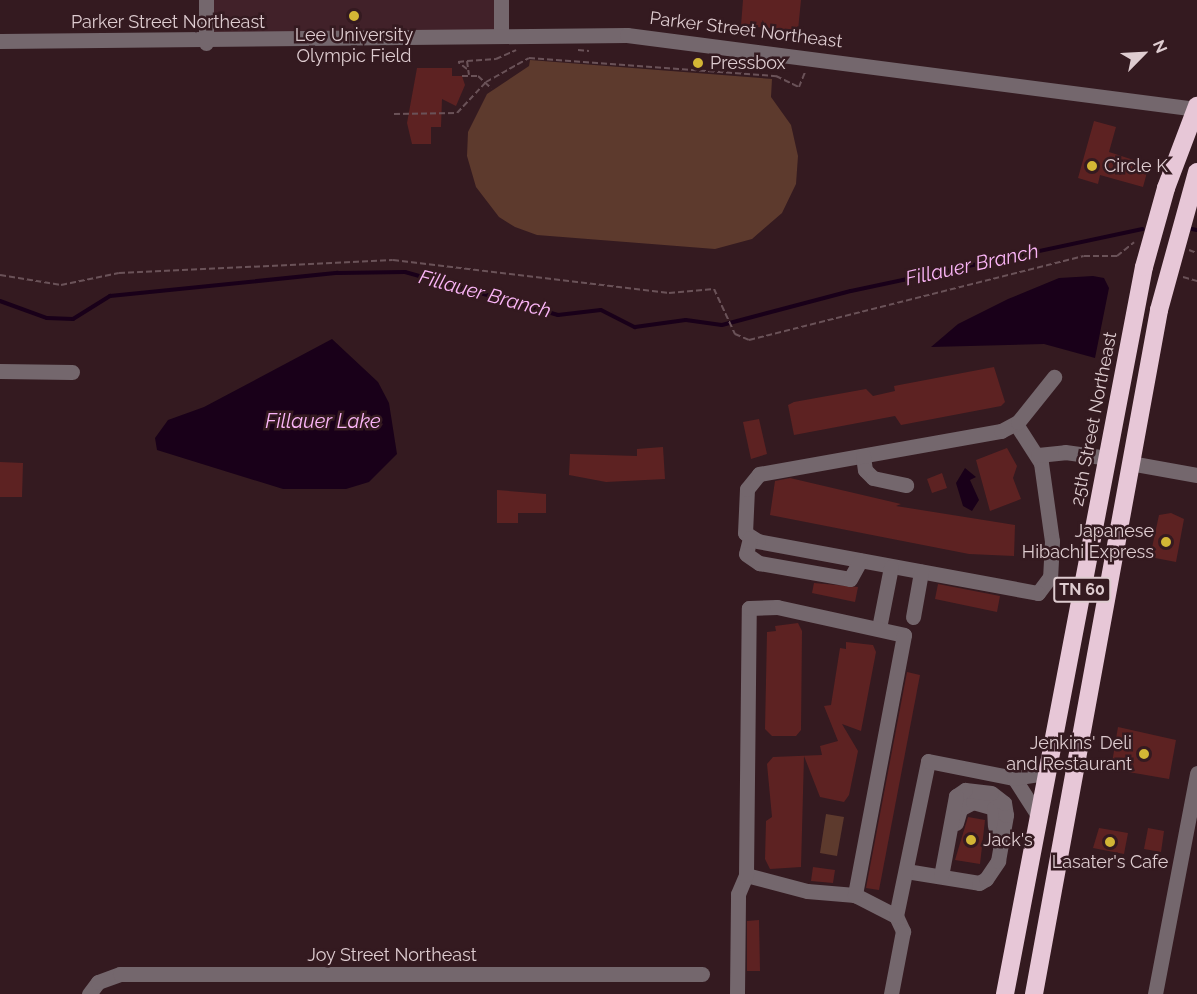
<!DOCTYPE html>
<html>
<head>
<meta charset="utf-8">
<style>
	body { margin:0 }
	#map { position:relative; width:1197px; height:994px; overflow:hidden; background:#341a20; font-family:Raleway,sans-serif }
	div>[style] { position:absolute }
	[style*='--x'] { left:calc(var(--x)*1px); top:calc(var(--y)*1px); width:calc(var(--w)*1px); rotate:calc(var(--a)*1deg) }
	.built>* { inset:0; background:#412129 }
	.green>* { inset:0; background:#5d3a2d }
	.water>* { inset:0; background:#190019 }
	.stream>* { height:4px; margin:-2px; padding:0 2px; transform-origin:2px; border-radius:2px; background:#190019 }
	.building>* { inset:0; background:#5d2222 }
	.path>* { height:2px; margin-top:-1px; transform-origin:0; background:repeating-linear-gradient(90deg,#6a5258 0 6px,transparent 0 9px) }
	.minor>* { height:15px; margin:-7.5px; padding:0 7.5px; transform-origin:7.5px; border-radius:7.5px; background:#74676d }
	.highway>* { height:18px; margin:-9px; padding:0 9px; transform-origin:9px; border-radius:9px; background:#e7c7d7 }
	.dots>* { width:16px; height:16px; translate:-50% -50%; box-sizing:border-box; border:3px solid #341a20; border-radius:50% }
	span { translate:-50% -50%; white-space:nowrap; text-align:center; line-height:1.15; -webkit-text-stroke:5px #341a20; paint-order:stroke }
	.shield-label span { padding:2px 4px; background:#341a20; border:2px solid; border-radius:4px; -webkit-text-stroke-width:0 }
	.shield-label { font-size:16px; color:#deccd0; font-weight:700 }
	.street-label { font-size:18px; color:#deccd0 }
	.poi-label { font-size:18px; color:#deccd0 }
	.left { translate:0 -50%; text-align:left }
	.right { translate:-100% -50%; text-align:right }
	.water-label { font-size:20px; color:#fbb5f7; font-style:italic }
	.north { position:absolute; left:1113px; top:24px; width:60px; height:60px; -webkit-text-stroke:4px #341a20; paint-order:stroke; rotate:66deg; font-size:16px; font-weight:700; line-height:24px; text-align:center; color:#deccd0 }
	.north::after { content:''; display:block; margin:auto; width:21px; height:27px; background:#deccd0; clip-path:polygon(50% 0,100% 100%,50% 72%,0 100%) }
</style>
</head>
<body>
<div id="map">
	<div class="built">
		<div style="clip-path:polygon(206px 0,501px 0,501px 33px,206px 43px)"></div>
	</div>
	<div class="green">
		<div style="clip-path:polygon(530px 60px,772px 79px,771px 97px,791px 125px,798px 156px,796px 184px,782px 213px,752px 239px,715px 249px,537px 235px,515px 227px,499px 217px,476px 187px,467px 156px,468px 132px,487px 94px,529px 66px)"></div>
		<div style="clip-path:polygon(826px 814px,844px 817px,837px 856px,820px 853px)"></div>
	</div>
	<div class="water">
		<div style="clip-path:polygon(1093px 276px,1104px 278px,1109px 288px,1095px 358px,1044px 344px,931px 347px,958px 324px,1008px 299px,1059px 278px)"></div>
		<div style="clip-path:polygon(332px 339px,378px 382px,389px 403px,397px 454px,369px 482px,346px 489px,283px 489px,157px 450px,155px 438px,168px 420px,204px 407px)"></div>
		<div style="clip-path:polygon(965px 468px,976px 477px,970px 480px,979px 500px,972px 511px,963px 506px,956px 483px)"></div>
	</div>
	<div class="stream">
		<div style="--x:1192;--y:229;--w:5;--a:11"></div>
		<div style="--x:0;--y:301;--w:50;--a:19.9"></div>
		<div style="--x:47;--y:318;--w:26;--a:2"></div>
		<div style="--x:73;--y:319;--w:44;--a:-31.9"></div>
		<div style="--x:110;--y:296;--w:229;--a:-5.8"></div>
		<div style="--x:338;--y:273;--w:67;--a:-0.9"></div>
		<div style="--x:405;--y:272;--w:159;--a:15.7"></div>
		<div style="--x:558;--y:315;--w:43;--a:-6.6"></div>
		<div style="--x:601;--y:310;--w:38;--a:27"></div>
		<div style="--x:635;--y:327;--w:51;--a:-7.8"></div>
		<div style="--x:686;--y:320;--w:36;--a:8"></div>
		<div style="--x:722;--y:325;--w:133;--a:-14.8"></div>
		<div style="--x:851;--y:291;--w:298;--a:-12"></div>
	</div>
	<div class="building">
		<div style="clip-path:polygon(743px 0,801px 0,798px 30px,741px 26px)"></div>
		<div style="clip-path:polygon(417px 68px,452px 68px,452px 76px,462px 76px,465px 85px,456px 106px,442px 99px,441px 127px,431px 127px,431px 144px,412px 144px,407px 123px)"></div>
		<div style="clip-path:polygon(1094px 121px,1116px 127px,1109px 152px,1149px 165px,1143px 187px,1100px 175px,1098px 184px,1078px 178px)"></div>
		<div style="clip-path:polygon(994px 367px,1005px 402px,1001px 406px,901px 425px,895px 416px,794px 435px,788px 405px,794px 402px,866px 389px,873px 396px,895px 391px,894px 386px)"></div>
		<div style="clip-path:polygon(759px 419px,767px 454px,751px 459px,743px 422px)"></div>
		<div style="clip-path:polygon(663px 447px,665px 479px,606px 482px,569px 475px,570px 454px,637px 456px,637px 449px)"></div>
		<div style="clip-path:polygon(1007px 448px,1017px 466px,1013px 478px,1021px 499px,990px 511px,976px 460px)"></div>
		<div style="clip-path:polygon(0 462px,23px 463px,22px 497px,0 497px)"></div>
		<div style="clip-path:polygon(942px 473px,947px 488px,932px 493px,927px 479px)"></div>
		<div style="clip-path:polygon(790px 478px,901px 504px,896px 506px,1015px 525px,1014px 556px,969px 554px,770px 515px,775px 481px)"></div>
		<div style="clip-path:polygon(497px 490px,546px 494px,546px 513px,518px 513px,518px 523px,497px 523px)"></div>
		<div style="clip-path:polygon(1171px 513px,1184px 519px,1176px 562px,1150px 557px,1159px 515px)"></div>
		<div style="clip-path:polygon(814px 583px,858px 587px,855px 602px,812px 593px)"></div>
		<div style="clip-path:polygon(938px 584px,1000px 596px,997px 612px,935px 599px)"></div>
		<div style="clip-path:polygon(798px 623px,802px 631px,801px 730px,796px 736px,772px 736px,765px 729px,767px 632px,776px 631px,775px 626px)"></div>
		<div style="clip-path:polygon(846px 642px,873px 645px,876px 652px,861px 731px,842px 724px,858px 751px,849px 795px,844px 802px,820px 797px,804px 756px,801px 867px,770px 869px,765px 859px,766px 821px,772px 817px,767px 764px,773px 757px,822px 755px,820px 746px,838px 741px,824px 706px,831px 705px,840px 648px,846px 649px)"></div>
		<div style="clip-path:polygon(907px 672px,920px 675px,879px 890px,866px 888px)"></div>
		<div style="clip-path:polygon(1118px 727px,1176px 740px,1169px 779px,1111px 769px)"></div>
		<div style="clip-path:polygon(968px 817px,985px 820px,980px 864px,955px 860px)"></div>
		<div style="clip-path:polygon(1099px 828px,1128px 833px,1124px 854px,1093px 848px)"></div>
		<div style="clip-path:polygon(1148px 828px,1164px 831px,1161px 852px,1144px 849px)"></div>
		<div style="clip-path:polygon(813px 867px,835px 870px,833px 883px,811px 881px)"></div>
		<div style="clip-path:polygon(759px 920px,760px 971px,747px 971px,747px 921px)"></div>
	</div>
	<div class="path">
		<div style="--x:578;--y:50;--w:11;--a:5"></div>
		<div style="--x:467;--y:61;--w:29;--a:-4"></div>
		<div style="--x:496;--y:59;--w:22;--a:-24"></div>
		<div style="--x:467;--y:69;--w:11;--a:-142"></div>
		<div style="--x:458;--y:62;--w:9;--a:-6"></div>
		<div style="--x:467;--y:61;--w:14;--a:82"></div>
		<div style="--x:462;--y:76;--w:16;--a:0"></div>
		<div style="--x:478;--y:76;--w:18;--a:43"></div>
		<div style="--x:394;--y:114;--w:63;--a:-0.9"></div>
		<div style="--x:457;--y:113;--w:42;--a:-46.9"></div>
		<div style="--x:486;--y:82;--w:49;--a:-29.2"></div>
		<div style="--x:529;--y:58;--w:248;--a:4.2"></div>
		<div style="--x:776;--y:76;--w:25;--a:26"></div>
		<div style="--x:799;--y:87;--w:16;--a:-68"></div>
		<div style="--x:1189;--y:250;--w:9;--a:21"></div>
		<div style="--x:0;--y:275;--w:62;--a:9.3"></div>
		<div style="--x:61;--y:285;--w:59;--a:-11.7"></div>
		<div style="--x:119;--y:273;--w:274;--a:-2.7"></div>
		<div style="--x:393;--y:260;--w:278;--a:6.8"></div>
		<div style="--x:669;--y:293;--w:45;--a:-5.1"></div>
		<div style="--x:714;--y:289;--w:50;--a:65"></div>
		<div style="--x:735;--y:334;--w:15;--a:23"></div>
		<div style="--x:749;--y:340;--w:345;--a:-14.1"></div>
		<div style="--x:1084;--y:256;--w:33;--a:0"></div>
		<div style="--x:1117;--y:256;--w:22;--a:-39"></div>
		<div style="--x:1183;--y:277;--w:15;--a:16"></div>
	</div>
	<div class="minor">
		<div style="--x:206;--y:0;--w:43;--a:90"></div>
		<div style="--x:501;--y:33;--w:33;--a:-90"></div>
		<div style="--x:0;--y:41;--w:627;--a:-0.55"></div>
		<div style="--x:627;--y:35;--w:575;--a:7.4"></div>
		<div style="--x:0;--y:371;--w:72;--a:0.8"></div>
		<div style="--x:1016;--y:424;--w:46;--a:57.3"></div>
		<div style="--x:1041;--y:463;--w:79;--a:82"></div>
		<div style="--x:1052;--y:541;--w:36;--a:93"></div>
		<div style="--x:1050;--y:577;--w:20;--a:127"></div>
		<div style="--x:1038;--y:593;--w:285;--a:-169.5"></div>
		<div style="--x:758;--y:541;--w:15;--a:-148"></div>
		<div style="--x:745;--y:533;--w:44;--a:-87.4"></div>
		<div style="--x:747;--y:489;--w:19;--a:-51"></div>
		<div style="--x:759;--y:474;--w:246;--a:-10.1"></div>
		<div style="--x:1001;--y:431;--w:19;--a:-28"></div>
		<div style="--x:1018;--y:422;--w:58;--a:-51.3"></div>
		<div style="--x:1038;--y:455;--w:27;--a:-6"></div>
		<div style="--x:1065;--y:452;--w:43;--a:7.9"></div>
		<div style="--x:863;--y:456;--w:14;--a:82"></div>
		<div style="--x:865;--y:470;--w:11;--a:45"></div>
		<div style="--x:873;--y:478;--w:34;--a:12"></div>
		<div style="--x:1130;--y:463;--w:68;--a:10.2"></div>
		<div style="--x:750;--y:538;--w:16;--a:104"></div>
		<div style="--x:746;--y:554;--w:16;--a:35"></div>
		<div style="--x:759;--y:563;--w:92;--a:10"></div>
		<div style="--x:850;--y:579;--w:21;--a:-61"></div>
		<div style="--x:913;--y:617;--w:46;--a:-79.9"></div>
		<div style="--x:879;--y:628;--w:62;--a:-78.9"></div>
		<div style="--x:1014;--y:778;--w:46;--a:57.3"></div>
		<div style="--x:956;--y:823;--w:15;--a:-74"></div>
		<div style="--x:960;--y:809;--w:15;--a:-28"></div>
		<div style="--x:973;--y:802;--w:22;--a:16"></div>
		<div style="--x:994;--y:808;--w:18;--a:87"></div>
		<div style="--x:906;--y:871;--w:74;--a:9.3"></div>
		<div style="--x:979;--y:883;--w:8;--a:-30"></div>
		<div style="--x:986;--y:879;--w:22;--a:-56"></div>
		<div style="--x:998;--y:861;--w:47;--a:-80.1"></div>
		<div style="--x:1006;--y:815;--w:12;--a:-99"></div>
		<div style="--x:1004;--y:803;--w:16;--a:-142"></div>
		<div style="--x:991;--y:793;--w:26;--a:-173"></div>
		<div style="--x:965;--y:790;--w:11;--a:146"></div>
		<div style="--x:956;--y:796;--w:81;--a:100.6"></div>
		<div style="--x:746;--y:875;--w:63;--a:14.7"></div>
		<div style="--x:807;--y:891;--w:48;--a:4.8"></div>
		<div style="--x:855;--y:895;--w:46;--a:27.1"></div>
		<div style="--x:896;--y:916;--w:17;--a:65"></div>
		<div style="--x:903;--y:931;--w:64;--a:100.8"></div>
		<div style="--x:896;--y:916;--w:158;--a:-78.3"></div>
		<div style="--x:928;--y:761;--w:88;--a:11.2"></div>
		<div style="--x:1014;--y:778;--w:33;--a:-9"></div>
		<div style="--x:89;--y:994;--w:15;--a:-53"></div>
		<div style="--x:98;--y:982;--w:23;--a:-20"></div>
		<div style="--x:120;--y:974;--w:582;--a:0"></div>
		<div style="--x:737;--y:994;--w:100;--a:-89.4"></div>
		<div style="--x:738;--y:894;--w:21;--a:-67"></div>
		<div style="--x:746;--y:875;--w:267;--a:-89.4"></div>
		<div style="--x:749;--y:608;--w:28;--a:-2"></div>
		<div style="--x:777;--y:607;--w:130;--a:12.4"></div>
		<div style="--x:904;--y:635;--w:265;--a:100.7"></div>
		<div style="--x:1155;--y:994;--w:225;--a:-79.2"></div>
	</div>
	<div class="highway">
		<div style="--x:1005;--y:994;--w:740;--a:-79.18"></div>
		<div style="--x:1144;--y:267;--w:82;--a:-74.4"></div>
		<div style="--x:1166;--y:188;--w:88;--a:-69.3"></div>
		<div style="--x:1034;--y:994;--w:695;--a:-79.64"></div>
		<div style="--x:1159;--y:310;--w:143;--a:-74.6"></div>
	</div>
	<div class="dots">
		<div style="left:354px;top:16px;background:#d3b635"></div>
		<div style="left:698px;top:63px;background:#d3b635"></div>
		<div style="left:1092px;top:166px;background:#d3b635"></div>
		<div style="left:1166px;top:542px;background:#d3b635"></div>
		<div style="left:1144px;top:754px;background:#d3b635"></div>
		<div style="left:971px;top:840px;background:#d3b635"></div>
		<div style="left:1110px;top:842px;background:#d3b635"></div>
	</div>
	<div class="shield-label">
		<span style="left:1082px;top:590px">TN 60</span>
	</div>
	<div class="street-label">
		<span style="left:168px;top:22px">Parker Street Northeast</span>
		<span style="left:746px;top:30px;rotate:7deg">Parker Street Northeast</span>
		<span style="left:1094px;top:419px;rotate:-79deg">25th Street Northeast</span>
		<span style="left:392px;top:955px">Joy Street Northeast</span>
	</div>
	<div class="poi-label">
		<span style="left:354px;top:46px">Lee University<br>Olympic Field</span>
		<span class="left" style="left:710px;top:63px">Pressbox</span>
		<span class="left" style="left:1104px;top:166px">Circle K</span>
		<span class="right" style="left:1154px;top:542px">Japanese<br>Hibachi Express</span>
		<span class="right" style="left:1132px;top:754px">Jenkins' Deli<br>and Restaurant</span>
		<span class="left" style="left:983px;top:840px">Jack's</span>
		<span style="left:1110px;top:862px">Lasater's Cafe</span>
	</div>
	<div class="water-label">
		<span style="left:972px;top:265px;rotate:-12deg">Fillauer Branch</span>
		<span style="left:485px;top:294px;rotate:15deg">Fillauer Branch</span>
		<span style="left:323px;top:421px">Fillauer Lake</span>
	</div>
	<div class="north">N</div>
</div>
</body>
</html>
